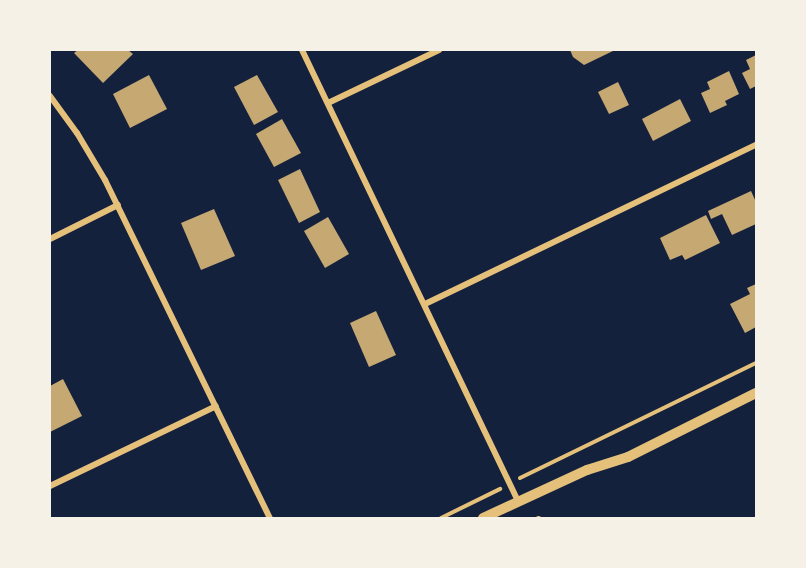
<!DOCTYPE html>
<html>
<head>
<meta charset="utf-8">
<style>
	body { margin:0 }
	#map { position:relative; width:806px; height:568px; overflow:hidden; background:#14213d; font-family:"Varela Round",sans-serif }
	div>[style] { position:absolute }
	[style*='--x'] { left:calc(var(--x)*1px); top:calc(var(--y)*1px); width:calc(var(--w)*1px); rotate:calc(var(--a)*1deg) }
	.building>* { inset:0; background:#c6a872 }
	.path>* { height:4px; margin:-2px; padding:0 2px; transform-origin:2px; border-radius:2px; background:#e5c07b }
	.minor>* { height:6px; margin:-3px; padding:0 3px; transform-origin:3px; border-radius:3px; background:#e5c07b }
	.tertiary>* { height:10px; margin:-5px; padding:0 5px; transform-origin:5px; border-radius:5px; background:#e5c07b }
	span { translate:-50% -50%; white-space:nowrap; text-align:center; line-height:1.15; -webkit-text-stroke:4.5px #f6f1e7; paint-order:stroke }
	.frame { position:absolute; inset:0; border:51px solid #f6f1e7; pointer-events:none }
</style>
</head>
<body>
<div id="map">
	<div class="building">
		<div style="clip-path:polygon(78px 50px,128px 50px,133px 54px,103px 83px,74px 53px)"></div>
		<div style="clip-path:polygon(570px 50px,615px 50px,584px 65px,573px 57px)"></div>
		<div style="clip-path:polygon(756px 55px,756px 86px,750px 89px,742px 73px,750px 69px,746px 60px)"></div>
		<div style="clip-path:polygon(729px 71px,739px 94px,725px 101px,727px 105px,710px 113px,701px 93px,710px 89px,707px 82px)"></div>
		<div style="clip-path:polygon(149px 75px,167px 109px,130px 128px,113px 94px)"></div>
		<div style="clip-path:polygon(257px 75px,278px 112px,254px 125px,234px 87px)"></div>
		<div style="clip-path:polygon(618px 82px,629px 105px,609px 114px,598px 92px)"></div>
		<div style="clip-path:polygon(680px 99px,691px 121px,653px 141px,642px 119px)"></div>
		<div style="clip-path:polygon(282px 119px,301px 153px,274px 167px,256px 134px)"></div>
		<div style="clip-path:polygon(300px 169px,320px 212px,299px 223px,278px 180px)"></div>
		<div style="clip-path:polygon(751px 191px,756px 202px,756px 224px,732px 235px,722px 214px,711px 219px,708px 211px)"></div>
		<div style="clip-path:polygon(214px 209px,235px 256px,201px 270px,181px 223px)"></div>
		<div style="clip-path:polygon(706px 215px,720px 243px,685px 260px,682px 255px,670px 260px,660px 238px)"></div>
		<div style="clip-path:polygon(328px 217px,349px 254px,325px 268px,304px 231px)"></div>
		<div style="clip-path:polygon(756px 284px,756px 327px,745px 333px,730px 304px,750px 294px,747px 288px)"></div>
		<div style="clip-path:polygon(376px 311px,396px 355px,369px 367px,350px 323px)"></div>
		<div style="clip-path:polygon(63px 379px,82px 416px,50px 432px,50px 386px)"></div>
	</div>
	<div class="path">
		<div style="--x:520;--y:478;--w:263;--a:-26"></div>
		<div style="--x:441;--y:518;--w:66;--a:-26.2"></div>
		<div style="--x:538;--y:518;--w:1;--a:0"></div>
	</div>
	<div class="minor">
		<div style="--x:302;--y:50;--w:500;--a:64.41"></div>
		<div style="--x:50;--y:96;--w:46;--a:53.9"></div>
		<div style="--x:77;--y:133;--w:55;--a:59.2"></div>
		<div style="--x:105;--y:180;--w:376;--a:64"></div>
		<div style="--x:328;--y:103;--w:123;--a:-25.5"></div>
		<div style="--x:50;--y:239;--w:76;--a:-26.6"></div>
		<div style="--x:425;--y:304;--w:367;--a:-25.7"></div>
		<div style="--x:50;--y:486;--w:184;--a:-25.7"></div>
	</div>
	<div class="tertiary">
		<div style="--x:483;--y:518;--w:115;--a:-24.8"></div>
		<div style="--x:587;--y:470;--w:43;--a:-17.6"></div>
		<div style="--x:628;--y:457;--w:143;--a:-26.6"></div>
	</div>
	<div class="frame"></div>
</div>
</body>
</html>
